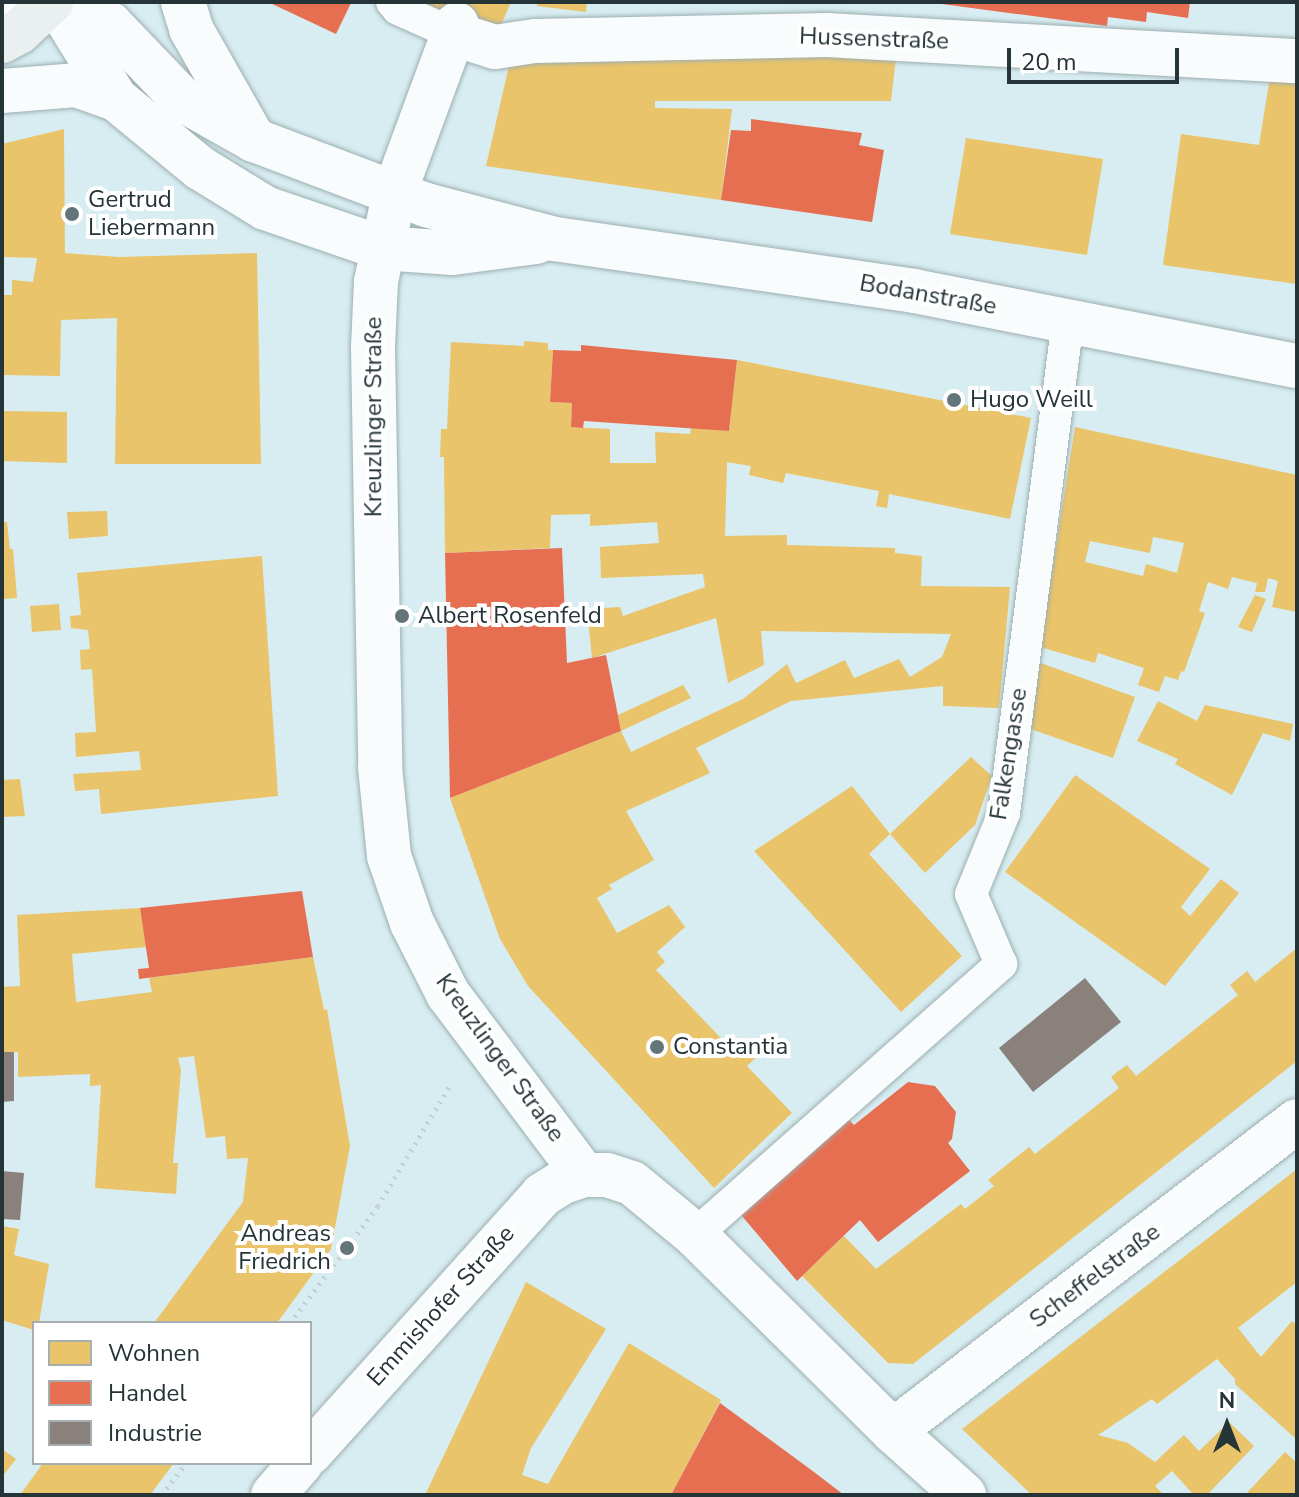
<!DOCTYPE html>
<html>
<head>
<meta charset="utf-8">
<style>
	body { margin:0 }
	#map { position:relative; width:1299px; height:1497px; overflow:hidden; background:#d7edf1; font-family:"Nunito Sans",sans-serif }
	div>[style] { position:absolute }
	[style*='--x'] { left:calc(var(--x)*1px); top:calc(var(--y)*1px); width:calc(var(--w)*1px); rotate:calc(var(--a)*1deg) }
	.homes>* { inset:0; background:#e9c46a }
	.shops>* { inset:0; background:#e76f51 }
	.industry>* { inset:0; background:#8a817c }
	.path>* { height:5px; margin-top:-2.5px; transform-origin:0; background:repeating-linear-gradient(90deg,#c5cecf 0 2px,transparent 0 8px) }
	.roads { filter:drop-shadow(0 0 2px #9daeb1) drop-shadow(0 0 2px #9daeb1) }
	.service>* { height:32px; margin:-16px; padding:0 16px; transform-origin:16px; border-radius:16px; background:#f9fcfd }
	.pedestrian>* { height:44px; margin:-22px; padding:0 22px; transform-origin:22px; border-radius:22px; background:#f9fcfd }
	.minor>* { height:44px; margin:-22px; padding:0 22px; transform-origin:22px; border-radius:22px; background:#f9fcfd }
	.tertiary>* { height:44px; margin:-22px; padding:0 22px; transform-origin:22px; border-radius:22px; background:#f9fcfd }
	.secondary>* { height:44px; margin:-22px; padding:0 22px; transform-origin:22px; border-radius:22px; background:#e9f0ef }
	.dots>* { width:22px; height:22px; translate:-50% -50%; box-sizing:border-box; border:4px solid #fff; border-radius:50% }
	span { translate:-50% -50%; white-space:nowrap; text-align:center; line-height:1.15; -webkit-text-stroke:8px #fff; paint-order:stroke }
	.street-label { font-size:24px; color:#243437 }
	.poi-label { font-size:24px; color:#243437 }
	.left { translate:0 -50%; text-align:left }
	.right { translate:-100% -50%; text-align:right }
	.frame { position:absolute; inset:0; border:4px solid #243437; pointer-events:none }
	.legend { position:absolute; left:32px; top:1321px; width:280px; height:144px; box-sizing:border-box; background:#fff; border:2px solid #a7aeaf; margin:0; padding:10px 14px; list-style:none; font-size:24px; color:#243437 }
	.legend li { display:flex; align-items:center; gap:16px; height:40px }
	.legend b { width:40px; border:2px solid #a7aeaf }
	.north { position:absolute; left:1187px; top:1385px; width:80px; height:80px; -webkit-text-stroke:6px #fff; paint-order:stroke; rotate:0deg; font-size:22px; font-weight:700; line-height:32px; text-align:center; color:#243437 }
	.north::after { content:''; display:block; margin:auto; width:28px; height:36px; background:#243437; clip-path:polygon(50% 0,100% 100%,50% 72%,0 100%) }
	.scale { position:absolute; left:1007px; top:48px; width:172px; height:36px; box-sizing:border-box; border:4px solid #243437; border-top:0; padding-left:10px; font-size:24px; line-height:28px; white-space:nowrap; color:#243437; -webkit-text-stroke:6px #fff; paint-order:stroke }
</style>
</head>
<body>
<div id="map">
	<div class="homes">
		<div style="clip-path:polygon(421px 2px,511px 2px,495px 39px)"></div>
		<div style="clip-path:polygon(537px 2px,587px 2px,586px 12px,537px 6px)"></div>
		<div style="clip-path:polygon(741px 53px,896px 58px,891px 101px,655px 101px,655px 108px,732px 109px,721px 200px,486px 166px,511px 57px)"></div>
		<div style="clip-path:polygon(1270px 77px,1297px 80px,1297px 284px,1163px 265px,1181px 134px,1259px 145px)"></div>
		<div style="clip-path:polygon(64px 129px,65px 253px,119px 257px,257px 253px,261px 464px,115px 464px,117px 318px,61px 320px,60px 376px,2px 375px,2px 295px,12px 295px,12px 280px,33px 282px,37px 258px,2px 257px,2px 144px)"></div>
		<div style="clip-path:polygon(966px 138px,1103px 159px,1087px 255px,950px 234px)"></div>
		<div style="clip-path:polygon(524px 341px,548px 343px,548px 350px,553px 350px,550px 402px,572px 403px,571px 427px,610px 429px,610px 463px,656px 463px,655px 432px,690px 434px,691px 428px,729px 431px,737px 360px,1031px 418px,1010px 519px,889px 494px,887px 508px,876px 506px,879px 491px,786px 473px,783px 483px,749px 475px,751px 466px,727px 462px,725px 536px,787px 535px,787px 545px,895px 548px,895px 553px,922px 556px,921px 586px,1010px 587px,999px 708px,943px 706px,943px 686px,791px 701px,696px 748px,710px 773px,626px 811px,654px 860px,609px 885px,612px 889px,597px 898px,617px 933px,669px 905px,685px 927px,657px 952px,665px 962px,656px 970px,736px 1054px,749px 1041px,760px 1054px,747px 1066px,792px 1113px,714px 1188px,528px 986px,500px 939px,450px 798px,621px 731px,631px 752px,743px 699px,787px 664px,796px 683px,845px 660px,854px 678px,899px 659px,910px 677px,942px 657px,951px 634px,761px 631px,764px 665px,728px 683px,716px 618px,592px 658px,587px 609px,620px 607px,623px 616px,705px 587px,703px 574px,601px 578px,600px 547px,659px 543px,657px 522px,590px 526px,590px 514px,551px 515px,550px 548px,445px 553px,444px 457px,440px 457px,441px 429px,447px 429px,451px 342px,524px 346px)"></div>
		<div style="clip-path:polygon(2px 411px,67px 412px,67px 463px,2px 461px)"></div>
		<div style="clip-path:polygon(evenodd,1075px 427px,1297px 475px,1297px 612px,1272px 607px,1278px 581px,1268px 578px,1265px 592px,1255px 592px,1257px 583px,1232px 577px,1228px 589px,1208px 582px,1199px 611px,1205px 613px,1184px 672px,1181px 671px,1178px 680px,1165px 676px,1159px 692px,1138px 685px,1144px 668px,1098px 653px,1095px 663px,1040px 647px,1075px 427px,1153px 537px,1184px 543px,1177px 573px,1146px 564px,1143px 576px,1085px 562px,1090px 541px,1150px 553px,1153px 537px)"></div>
		<div style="clip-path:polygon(107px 511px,108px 536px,69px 539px,67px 512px)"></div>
		<div style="clip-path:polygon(2px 522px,7px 522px,10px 549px,13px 549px,17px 598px,2px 599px)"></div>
		<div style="clip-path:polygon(262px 556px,278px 796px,101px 814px,99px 789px,75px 791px,73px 774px,141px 770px,139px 751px,76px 757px,75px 733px,96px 732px,92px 669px,81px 670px,80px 650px,90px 649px,88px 630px,71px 628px,70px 616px,81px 615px,77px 573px)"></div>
		<div style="clip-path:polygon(1255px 595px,1266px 599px,1252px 632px,1238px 627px)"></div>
		<div style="clip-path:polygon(59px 604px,61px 630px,32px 632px,30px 606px)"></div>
		<div style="clip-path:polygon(1038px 662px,1135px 697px,1113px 758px,1031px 729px)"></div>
		<div style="clip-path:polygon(683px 685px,691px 698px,621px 731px,618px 715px)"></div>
		<div style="clip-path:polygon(1158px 701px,1197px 721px,1205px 705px,1293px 724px,1290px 741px,1263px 733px,1232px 795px,1175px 764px,1178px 759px,1137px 741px)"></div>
		<div style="clip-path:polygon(971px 757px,992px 776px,975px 825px,925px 873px,890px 834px)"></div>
		<div style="clip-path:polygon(1075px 775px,1210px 869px,1181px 907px,1190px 916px,1221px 879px,1239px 893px,1165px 986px,1005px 872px)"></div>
		<div style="clip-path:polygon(20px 779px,25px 816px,2px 817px,2px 780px)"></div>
		<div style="clip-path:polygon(852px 786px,890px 834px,869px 854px,962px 956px,901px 1012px,754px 851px)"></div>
		<div style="clip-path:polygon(140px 908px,146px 947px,72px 954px,76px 1002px,152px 992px,149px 978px,313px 957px,324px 1010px,327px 1009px,350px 1146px,331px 1249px,277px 1323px,154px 1323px,243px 1202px,248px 1158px,227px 1159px,225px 1136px,206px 1138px,194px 1056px,178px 1058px,181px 1070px,173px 1163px,178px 1163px,176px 1194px,95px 1188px,101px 1085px,90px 1086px,90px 1074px,18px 1077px,18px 1052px,2px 1052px,2px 987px,20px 986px,17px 915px)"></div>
		<div style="clip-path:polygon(1297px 948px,1297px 1061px,913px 1364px,888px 1363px,802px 1276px,844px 1236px,876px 1269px,961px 1204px,965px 1209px,994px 1186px,988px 1180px,1029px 1147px,1035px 1154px,1119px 1088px,1111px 1077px,1117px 1072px,1127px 1065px,1136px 1076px,1238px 995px,1230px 985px,1247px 971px,1255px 982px)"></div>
		<div style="clip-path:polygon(1297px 1169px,1297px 1282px,1238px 1328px,1261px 1357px,1292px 1321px,1297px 1325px,1297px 1440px,1235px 1384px,1235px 1379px,1217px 1359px,1157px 1404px,1152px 1399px,1098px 1435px,1128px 1443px,1155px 1462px,1184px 1435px,1199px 1451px,1229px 1422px,1254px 1446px,1207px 1495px,1194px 1495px,1172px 1471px,1155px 1486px,1164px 1495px,1032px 1495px,962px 1429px)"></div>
		<div style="clip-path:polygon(2px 1226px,19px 1229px,14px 1255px,49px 1264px,39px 1323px,34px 1323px,34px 1330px,2px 1320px)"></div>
		<div style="clip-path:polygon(526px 1282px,606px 1329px,531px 1448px,522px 1475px,548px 1484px,629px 1343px,721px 1400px,671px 1495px,425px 1495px)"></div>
		<div style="clip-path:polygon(2px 1449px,16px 1459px,2px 1477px)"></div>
		<div style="clip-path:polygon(1285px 1452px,1297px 1463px,1297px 1495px,1245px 1495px)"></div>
		<div style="clip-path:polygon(43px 1463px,174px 1463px,150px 1495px,20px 1495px)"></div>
	</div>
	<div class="shops">
		<div style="clip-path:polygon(268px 2px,349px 2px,351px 3px,336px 34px)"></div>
		<div style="clip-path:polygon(927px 2px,1190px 2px,1188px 18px,1147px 12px,1146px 22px,1108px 17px,1107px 26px)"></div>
		<div style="clip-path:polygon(751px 119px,862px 133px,859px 145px,884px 150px,872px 222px,721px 200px,731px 130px,751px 131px)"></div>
		<div style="clip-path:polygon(581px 345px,737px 360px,729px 431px,584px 421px,583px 428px,571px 427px,572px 403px,550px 402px,553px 350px,581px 351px)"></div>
		<div style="clip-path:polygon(562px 548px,567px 663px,606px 655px,621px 731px,450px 798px,445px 553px)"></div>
		<div style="clip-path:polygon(302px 891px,313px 957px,139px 979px,138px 969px,149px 968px,140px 908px)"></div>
		<div style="clip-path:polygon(908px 1082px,935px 1086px,956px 1112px,952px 1139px,948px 1143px,970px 1171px,878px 1242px,860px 1220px,797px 1281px,736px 1209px,849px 1120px,854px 1125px)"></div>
		<div style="clip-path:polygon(720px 1403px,814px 1472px,844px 1495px,671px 1495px)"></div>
	</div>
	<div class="industry">
		<div style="clip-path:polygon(1085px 978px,1121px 1022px,1033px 1092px,999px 1048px)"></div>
		<div style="clip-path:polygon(2px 1052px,14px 1052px,14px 1101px,2px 1102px)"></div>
		<div style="clip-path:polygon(2px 1171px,24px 1173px,20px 1220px,2px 1219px)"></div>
	</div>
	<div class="path">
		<div style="--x:290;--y:1323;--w:146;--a:-53.1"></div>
		<div style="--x:378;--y:1206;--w:141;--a:-59.2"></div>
		<div style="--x:162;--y:1495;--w:40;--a:-53"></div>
	</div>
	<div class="roads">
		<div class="service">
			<div style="--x:392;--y:2;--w:9;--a:49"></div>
			<div style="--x:398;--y:9;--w:61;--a:24.1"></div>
			<div style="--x:695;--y:1235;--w:409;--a:-41.5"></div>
			<div style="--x:1001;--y:964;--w:76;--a:-113.2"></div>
			<div style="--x:971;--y:894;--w:87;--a:-67.8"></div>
			<div style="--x:1004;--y:813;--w:498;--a:-82.6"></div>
		</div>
		<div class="pedestrian">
			<div style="--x:454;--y:34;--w:43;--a:17.6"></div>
			<div style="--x:495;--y:47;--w:40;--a:-8.5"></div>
			<div style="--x:535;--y:41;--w:292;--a:-1.2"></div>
			<div style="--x:827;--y:35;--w:471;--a:3.2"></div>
			<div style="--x:373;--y:347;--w:65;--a:-87.4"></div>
			<div style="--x:376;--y:282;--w:90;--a:-78.4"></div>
			<div style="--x:394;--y:194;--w:181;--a:-69.7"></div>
		</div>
		<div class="minor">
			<div style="--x:373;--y:347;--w:420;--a:89"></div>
			<div style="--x:380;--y:767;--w:89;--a:84.2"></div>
			<div style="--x:389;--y:856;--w:71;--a:71.1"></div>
			<div style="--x:412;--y:923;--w:80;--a:63.1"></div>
			<div style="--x:448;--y:994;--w:226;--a:53.1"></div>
			<div style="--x:893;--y:1431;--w:509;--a:-37.5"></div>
			<div style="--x:310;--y:1453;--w:347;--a:-48"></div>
			<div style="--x:542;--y:1195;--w:25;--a:-32"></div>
			<div style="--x:563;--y:1182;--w:22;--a:-18"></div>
			<div style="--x:584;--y:1175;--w:23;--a:0"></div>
			<div style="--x:607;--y:1175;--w:26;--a:18"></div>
			<div style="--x:632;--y:1183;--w:82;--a:39.5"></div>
			<div style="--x:695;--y:1235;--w:279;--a:44.7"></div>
			<div style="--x:893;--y:1431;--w:96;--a:42"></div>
			<div style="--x:273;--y:1495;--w:43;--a:-48.8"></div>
		</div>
		<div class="tertiary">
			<div style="--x:56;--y:2;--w:114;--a:58.3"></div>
			<div style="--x:116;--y:99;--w:109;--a:39.4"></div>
			<div style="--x:200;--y:168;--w:76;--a:31.6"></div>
			<div style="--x:265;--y:208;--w:124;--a:18.9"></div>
			<div style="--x:382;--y:248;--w:71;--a:4"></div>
			<div style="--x:453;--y:253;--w:84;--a:-7.5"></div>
			<div style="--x:61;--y:2;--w:54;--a:24.2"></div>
			<div style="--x:110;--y:24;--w:105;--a:46.2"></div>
			<div style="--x:183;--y:100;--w:81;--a:29.4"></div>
			<div style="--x:254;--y:140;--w:184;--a:20.7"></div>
			<div style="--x:426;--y:205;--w:133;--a:14.8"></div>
			<div style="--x:555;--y:239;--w:363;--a:8.2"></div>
			<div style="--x:914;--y:291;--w:390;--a:11.1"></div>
			<div style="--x:183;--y:2;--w:28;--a:73"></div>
			<div style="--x:191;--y:29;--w:128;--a:60.4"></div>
			<div style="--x:2;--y:6;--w:32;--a:-7"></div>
			<div style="--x:2;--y:91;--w:74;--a:-4.6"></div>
			<div style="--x:76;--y:85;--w:42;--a:19.3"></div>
		</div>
		<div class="secondary">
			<div style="--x:2;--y:41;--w:19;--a:-28"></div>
			<div style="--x:19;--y:32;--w:44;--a:-43.2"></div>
		</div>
	</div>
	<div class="dots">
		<div style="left:72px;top:214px;background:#637578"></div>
		<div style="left:954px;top:400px;background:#637578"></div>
		<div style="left:402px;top:616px;background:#637578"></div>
		<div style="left:657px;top:1047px;background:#637578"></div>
		<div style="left:347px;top:1248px;background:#637578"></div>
	</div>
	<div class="street-label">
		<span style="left:874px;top:39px;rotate:2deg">Hussenstraße</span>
		<span style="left:928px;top:295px;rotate:10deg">Bodanstraße</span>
		<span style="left:374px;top:417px;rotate:-90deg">Kreuzlinger Straße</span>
		<span style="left:1009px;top:754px;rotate:-81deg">Falkengasse</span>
		<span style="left:500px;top:1058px;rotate:54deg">Kreuzlinger Straße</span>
		<span style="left:1095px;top:1276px;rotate:-37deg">Scheffelstraße</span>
		<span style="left:441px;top:1306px;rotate:-48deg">Emmishofer Straße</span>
	</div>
	<div class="poi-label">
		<span class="left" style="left:88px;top:214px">Gertrud<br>Liebermann</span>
		<span class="left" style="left:970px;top:400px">Hugo Weill</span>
		<span class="left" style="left:418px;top:616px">Albert Rosenfeld</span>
		<span class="left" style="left:673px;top:1047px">Constantia</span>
		<span class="right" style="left:331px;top:1248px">Andreas<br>Friedrich</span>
	</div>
	<div class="frame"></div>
	<ul class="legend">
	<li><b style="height:22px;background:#e9c46a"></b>Wohnen</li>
	<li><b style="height:22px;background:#e76f51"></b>Handel</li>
	<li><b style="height:22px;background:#8a817c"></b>Industrie</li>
	</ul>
	<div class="north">N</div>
	<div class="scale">20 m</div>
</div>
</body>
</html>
